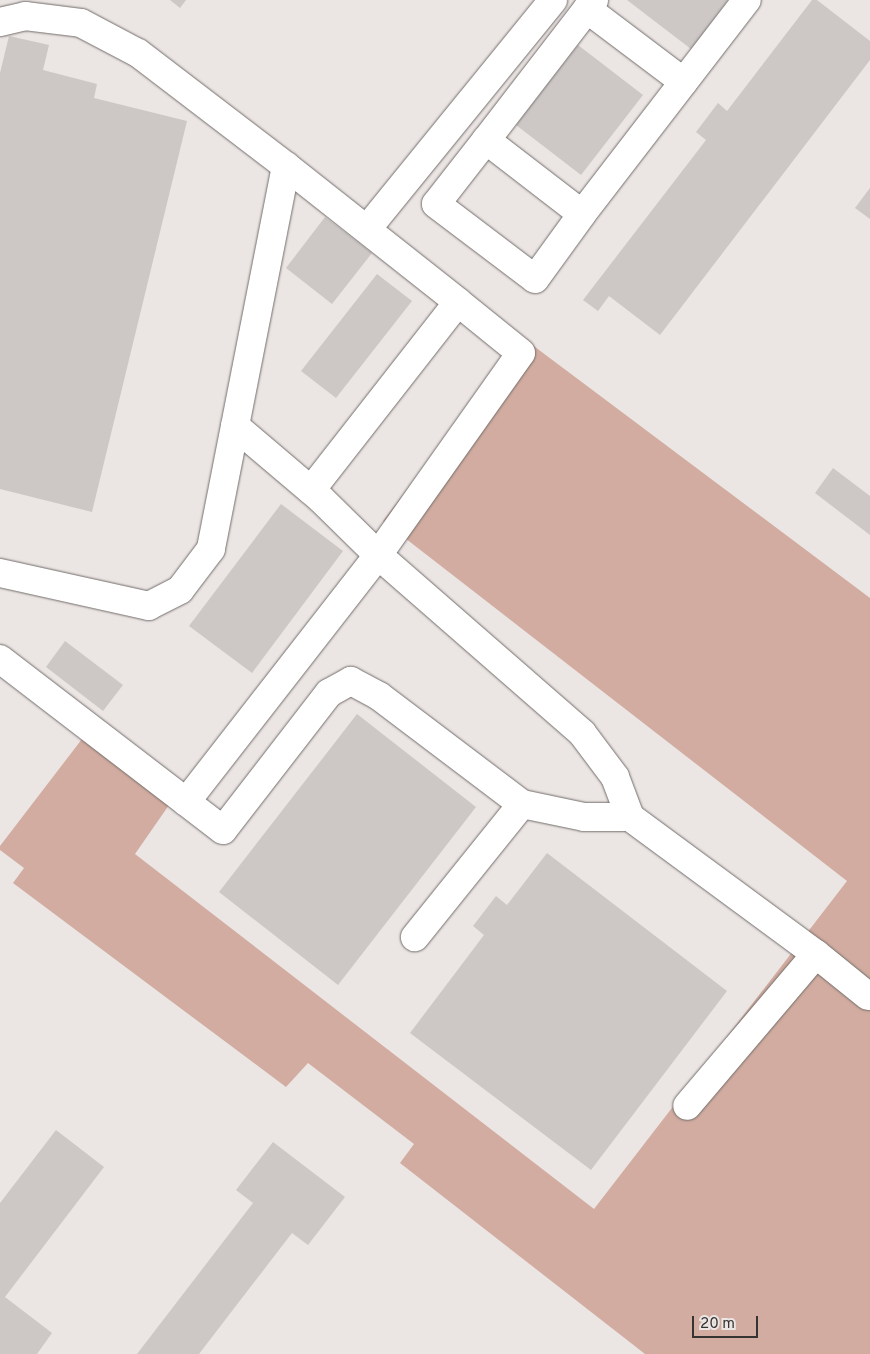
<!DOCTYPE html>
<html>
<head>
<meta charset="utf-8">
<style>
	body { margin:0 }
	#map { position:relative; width:870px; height:1354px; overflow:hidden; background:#ebe5e3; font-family:Overpass,sans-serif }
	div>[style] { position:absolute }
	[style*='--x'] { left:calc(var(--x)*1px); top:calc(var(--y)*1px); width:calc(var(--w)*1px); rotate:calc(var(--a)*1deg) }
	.green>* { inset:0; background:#d2aca0 }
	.building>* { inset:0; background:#cdc8c6 }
	.roads { filter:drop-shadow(0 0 1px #726d6b) drop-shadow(0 0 1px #726d6b) }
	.minor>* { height:28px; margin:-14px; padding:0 14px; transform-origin:14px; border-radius:14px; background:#fff }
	span { translate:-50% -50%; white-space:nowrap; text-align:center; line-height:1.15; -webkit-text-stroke:5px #ebe5e3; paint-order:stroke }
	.scale { position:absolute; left:692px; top:1316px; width:66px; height:22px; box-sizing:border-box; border:2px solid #363433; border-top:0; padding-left:6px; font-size:15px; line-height:18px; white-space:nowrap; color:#363433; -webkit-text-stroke:4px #ebe5e3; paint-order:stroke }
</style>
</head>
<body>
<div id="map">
	<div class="green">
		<div style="clip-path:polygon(523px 338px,870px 598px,870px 1354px,645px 1354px,400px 1163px,414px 1144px,308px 1063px,286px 1087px,13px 883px,24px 868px,0 850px,0 846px,82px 739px,169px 805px,135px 854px,594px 1209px,847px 881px,383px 521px)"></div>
	</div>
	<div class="building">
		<div style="clip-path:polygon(170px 0,186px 0,180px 8px)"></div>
		<div style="clip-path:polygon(627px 0,728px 0,691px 49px)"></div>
		<div style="clip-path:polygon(812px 0,817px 0,870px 41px,870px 60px,660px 335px,609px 296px,598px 311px,583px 300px,706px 140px,696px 132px,718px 103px,727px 111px)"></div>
		<div style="clip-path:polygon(9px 36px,49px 45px,43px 70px,97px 84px,94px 98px,187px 121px,92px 512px,0 489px,0 73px)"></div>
		<div style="clip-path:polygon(578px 45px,643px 95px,581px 175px,516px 125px)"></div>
		<div style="clip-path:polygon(870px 188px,870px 219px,855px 208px)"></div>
		<div style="clip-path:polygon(325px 217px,372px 253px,332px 304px,286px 268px)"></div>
		<div style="clip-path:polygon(377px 274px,412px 301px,336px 398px,301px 371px)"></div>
		<div style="clip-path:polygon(833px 468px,870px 496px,870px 535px,815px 493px)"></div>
		<div style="clip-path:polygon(281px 504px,343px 551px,252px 673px,189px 626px)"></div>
		<div style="clip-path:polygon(65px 641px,123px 685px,103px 711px,46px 667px)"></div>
		<div style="clip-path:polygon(357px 714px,476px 807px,338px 985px,219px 892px)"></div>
		<div style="clip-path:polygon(547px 853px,727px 991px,591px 1170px,410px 1033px,484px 935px,473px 926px,496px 896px,507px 905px)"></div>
		<div style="clip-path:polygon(56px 1130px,104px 1167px,5px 1297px,52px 1333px,37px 1354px,0 1354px,0 1203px)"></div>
		<div style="clip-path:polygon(273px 1142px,345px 1197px,308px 1245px,292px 1233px,199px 1354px,137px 1354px,253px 1203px,236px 1190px)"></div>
	</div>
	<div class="roads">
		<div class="minor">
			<div style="--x:594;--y:0;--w:177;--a:127.6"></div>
			<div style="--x:486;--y:140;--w:121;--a:37.6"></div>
			<div style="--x:582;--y:214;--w:270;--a:-52.4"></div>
			<div style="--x:587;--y:9;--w:121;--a:37"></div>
			<div style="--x:0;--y:22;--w:26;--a:-13"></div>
			<div style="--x:25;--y:16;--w:56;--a:7.1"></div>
			<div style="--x:81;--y:23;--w:64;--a:27.8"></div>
			<div style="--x:138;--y:53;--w:186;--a:37.4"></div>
			<div style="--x:286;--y:166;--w:390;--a:101.1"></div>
			<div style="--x:211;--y:549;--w:51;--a:127.1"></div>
			<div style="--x:180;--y:590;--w:35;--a:153"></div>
			<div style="--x:149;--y:606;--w:153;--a:-167.5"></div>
			<div style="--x:486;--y:140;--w:81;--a:128"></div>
			<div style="--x:436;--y:204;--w:124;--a:37.1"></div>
			<div style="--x:535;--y:279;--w:80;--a:-54.1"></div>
			<div style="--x:286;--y:166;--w:219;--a:38.3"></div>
			<div style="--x:458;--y:302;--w:239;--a:128"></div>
			<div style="--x:367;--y:229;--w:295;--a:-50.9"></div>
			<div style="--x:235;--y:426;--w:113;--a:40.3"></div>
			<div style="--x:321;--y:499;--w:80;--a:44.5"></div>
			<div style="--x:378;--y:555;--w:247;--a:-54.7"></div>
			<div style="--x:521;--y:353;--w:81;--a:-141"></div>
			<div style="--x:0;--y:659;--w:281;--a:37.5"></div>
			<div style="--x:223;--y:830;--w:173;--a:-52.3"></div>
			<div style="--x:329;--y:693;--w:25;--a:-29"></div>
			<div style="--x:351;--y:681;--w:32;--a:28"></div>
			<div style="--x:379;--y:696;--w:179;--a:37.1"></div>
			<div style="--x:522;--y:804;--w:171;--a:128.8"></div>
			<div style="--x:186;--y:802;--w:313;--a:-52.1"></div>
			<div style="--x:378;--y:555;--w:271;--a:41.1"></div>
			<div style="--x:582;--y:733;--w:55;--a:53.1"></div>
			<div style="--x:615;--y:777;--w:43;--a:69.4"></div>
			<div style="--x:630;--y:817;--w:231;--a:36.4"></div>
			<div style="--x:816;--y:954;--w:199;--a:130.3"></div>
			<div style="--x:522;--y:804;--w:63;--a:11.8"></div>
			<div style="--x:584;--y:817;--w:46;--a:0"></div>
			<div style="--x:816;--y:954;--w:67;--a:38.9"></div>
		</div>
	</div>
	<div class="scale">20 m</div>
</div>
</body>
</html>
